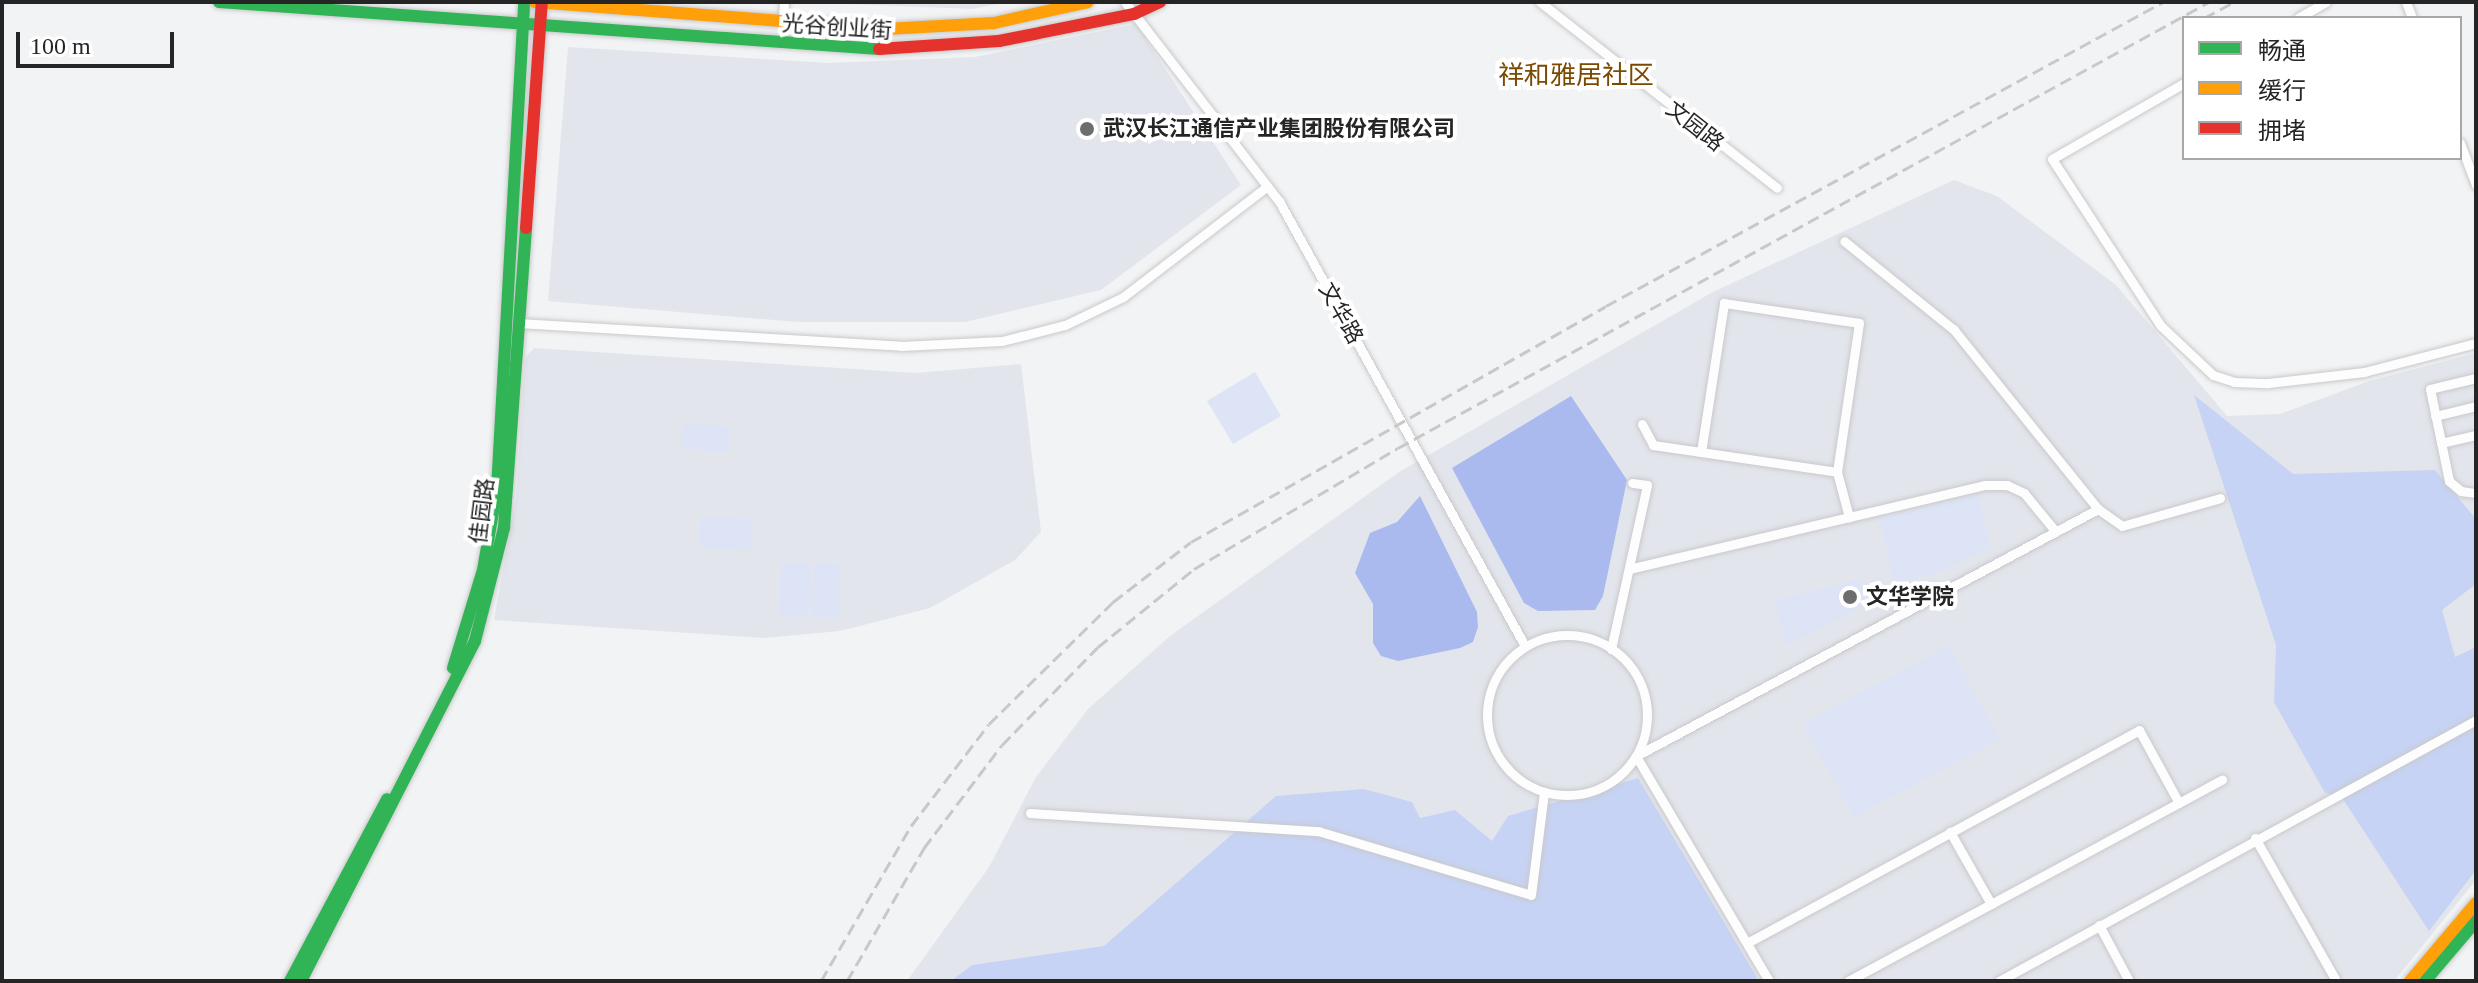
<!DOCTYPE html>
<html>
<head>
<meta charset="utf-8">
<style>
	body { margin:0 }
	#map { position:relative; width:2478px; height:983px; overflow:hidden; background:#f2f3f5; font-family:"Times New Roman","Noto Sans SC",serif }
	div>[style] { position:absolute }
	[style*='--x'] { left:calc(var(--x)*1px); top:calc(var(--y)*1px); width:calc(var(--w)*1px); rotate:calc(var(--a)*1deg) }
	.built>* { inset:0; background:#e3e5ec }
	.green>* { inset:0; background:#dde4f6 }
	.forest>* { inset:0; background:#c7d3f4 }
	.water>* { inset:0; background:#aabaef }
	.roads { filter:drop-shadow(0 0 2px #c8c9ca) drop-shadow(0 0 2px #c8c9ca) }
	.street>* { height:9px; margin:-4.5px; padding:0 4.5px; transform-origin:4.5px; border-radius:4.5px; background:#fdfdfe }
	.street>.ring { margin:-4.5px; padding:0; box-sizing:content-box; background:none; border:9px solid #fdfdfe; border-radius:50% }
	.fast>* { height:12px; margin:-6px; padding:0 6px; transform-origin:6px; border-radius:6px; background:#30b455 }
	.slow>* { height:12px; margin:-6px; padding:0 6px; transform-origin:6px; border-radius:6px; background:#ff9f0a }
	.jam>* { height:12px; margin:-6px; padding:0 6px; transform-origin:6px; border-radius:6px; background:#e5322d }
	.rail>* { height:3px; margin-top:-1.5px; transform-origin:0; background:repeating-linear-gradient(90deg,#c8c8c9 0 12px,transparent 0 18px) }
	.dots>* { width:22px; height:22px; translate:-50% -50%; box-sizing:border-box; border:4px solid #fff; border-radius:50% }
	span { translate:-50% -50%; white-space:nowrap; text-align:center; line-height:1.15; -webkit-text-stroke:8px #fff; paint-order:stroke }
	.street-label { font-size:22px; color:#252526 }
	.poi-label { font-size:22px; color:#252526; font-weight:700 }
	.left { translate:0 -50%; text-align:left }
	.quarter-label { font-size:26px; color:#7a4a00 }
	.frame { position:absolute; inset:0; border:4px solid #252526; pointer-events:none }
	.legend { position:absolute; left:2182px; top:16px; width:280px; height:144px; box-sizing:border-box; background:#fff; border:2px solid #a8a8a8; margin:0; padding:10px 14px; list-style:none; font-size:24px; color:#252526 }
	.legend li { display:flex; align-items:center; gap:16px; height:40px }
	.legend b { width:40px; border:2px solid #a8a8a8 }
	.scale { position:absolute; left:16px; top:32px; width:158px; height:36px; box-sizing:border-box; border:4px solid #252526; border-top:0; padding-left:10px; font-size:24px; line-height:28px; white-space:nowrap; color:#252526; -webkit-text-stroke:6px #fff; paint-order:stroke }
</style>
</head>
<body>
<div id="map">
	<div class="built">
		<div style="clip-path:polygon(798px 2px,1007px 2px,972px 9px)"></div>
		<div style="clip-path:polygon(1136px 24px,1241px 185px,1101px 290px,965px 322px,798px 322px,548px 301px,568px 47px,828px 63px,975px 57px)"></div>
		<div style="clip-path:polygon(1954px 180px,1997px 196px,2116px 285px,2227px 416px,2280px 414px,2369px 381px,2476px 353px,2476px 880px,2394px 981px,907px 981px,989px 867px,1036px 777px,1088px 709px,1170px 636px,1399px 472px,1713px 292px)"></div>
		<div style="clip-path:polygon(534px 348px,916px 373px,1021px 364px,1041px 532px,1015px 560px,930px 608px,840px 631px,764px 638px,494px 620px,516px 497px,525px 358px)"></div>
	</div>
	<div class="green">
		<div style="clip-path:polygon(1255px 372px,1281px 416px,1233px 444px,1207px 401px)"></div>
		<div style="clip-path:polygon(683px 424px,731px 427px,729px 452px,682px 449px)"></div>
		<div style="clip-path:polygon(1978px 494px,1990px 548px,1941px 571px,1894px 584px,1880px 518px)"></div>
		<div style="clip-path:polygon(700px 517px,751px 518px,750px 550px,699px 548px)"></div>
		<div style="clip-path:polygon(781px 563px,810px 564px,808px 617px,779px 616px)"></div>
		<div style="clip-path:polygon(813px 563px,840px 564px,839px 618px,812px 617px)"></div>
		<div style="clip-path:polygon(1859px 579px,1866px 604px,1786px 646px,1774px 600px)"></div>
		<div style="clip-path:polygon(1949px 646px,2000px 739px,1854px 817px,1802px 724px)"></div>
	</div>
	<div class="forest">
		<div style="clip-path:polygon(2194px 395px,2293px 474px,2435px 470px,2476px 519px,2476px 584px,2442px 610px,2455px 657px,2476px 647px,2476px 870px,2429px 931px,2341px 796px,2325px 793px,2274px 702px,2276px 645px)"></div>
		<div style="clip-path:polygon(1638px 778px,1759px 981px,951px 981px,972px 965px,1104px 946px,1276px 796px,1364px 789px,1412px 802px,1420px 818px,1455px 810px,1492px 841px,1508px 816px)"></div>
	</div>
	<div class="water">
		<div style="clip-path:polygon(1571px 396px,1627px 480px,1603px 596px,1595px 610px,1538px 611px,1524px 603px,1452px 468px)"></div>
		<div style="clip-path:polygon(1420px 496px,1477px 612px,1478px 627px,1473px 642px,1460px 648px,1398px 661px,1381px 656px,1373px 643px,1373px 604px,1355px 573px,1370px 533px,1397px 522px)"></div>
	</div>
	<div class="roads">
		<div class="street">
			<div style="--x:1125;--y:2;--w:252;--a:52.3"></div>
			<div style="--x:1279;--y:201;--w:508;--a:61.07"></div>
			<div style="--x:1540;--y:2;--w:301;--a:38.1"></div>
			<div style="--x:2406;--y:2;--w:17;--a:69"></div>
			<div style="--x:2298;--y:18;--w:32;--a:-30"></div>
			<div style="--x:783;--y:21;--w:19;--a:-87"></div>
			<div style="--x:2184;--y:83;--w:152;--a:150.1"></div>
			<div style="--x:2052;--y:159;--w:199;--a:56.9"></div>
			<div style="--x:2161;--y:326;--w:71;--a:43.3"></div>
			<div style="--x:2213;--y:375;--w:22;--a:18"></div>
			<div style="--x:2234;--y:382;--w:34;--a:2"></div>
			<div style="--x:2268;--y:383;--w:97;--a:-6.5"></div>
			<div style="--x:2364;--y:372;--w:116;--a:-14.5"></div>
			<div style="--x:2460;--y:143;--w:45;--a:69.1"></div>
			<div style="--x:518;--y:323;--w:384;--a:3.4"></div>
			<div style="--x:901;--y:346;--w:101;--a:-2.8"></div>
			<div style="--x:1002;--y:341;--w:65;--a:-14.3"></div>
			<div style="--x:1065;--y:325;--w:64;--a:-25.8"></div>
			<div style="--x:1123;--y:297;--w:179;--a:-37.5"></div>
			<div style="--x:2476;--y:378;--w:47;--a:166.6"></div>
			<div style="--x:2430;--y:389;--w:94;--a:78.3"></div>
			<div style="--x:2449;--y:481;--w:16;--a:40"></div>
			<div style="--x:2461;--y:491;--w:15;--a:8"></div>
			<div style="--x:2435;--y:416;--w:42;--a:-13.7"></div>
			<div style="--x:1642;--y:424;--w:24;--a:62"></div>
			<div style="--x:1653;--y:445;--w:186;--a:8.3"></div>
			<div style="--x:1837;--y:472;--w:47;--a:75.1"></div>
			<div style="--x:2441;--y:443;--w:36;--a:-13"></div>
			<div style="--x:1701;--y:452;--w:151;--a:-81.2"></div>
			<div style="--x:1724;--y:303;--w:136;--a:8.4"></div>
			<div style="--x:1859;--y:323;--w:151;--a:98.4"></div>
			<div style="--x:2098;--y:509;--w:29;--a:35"></div>
			<div style="--x:2122;--y:526;--w:102;--a:-15.9"></div>
			<div style="--x:1629;--y:569;--w:366;--a:-13.3"></div>
			<div style="--x:1985;--y:485;--w:22;--a:0"></div>
			<div style="--x:2007;--y:485;--w:19;--a:25"></div>
			<div style="--x:2024;--y:493;--w:50;--a:50.6"></div>
			<div class="ring" style="left:1487px;top:635px;width:151px;height:151px"></div>
			<div style="--x:1611;--y:649;--w:168;--a:-77.6"></div>
			<div style="--x:1647;--y:485;--w:15;--a:-172"></div>
			<div style="--x:1030;--y:813;--w:289;--a:3.6"></div>
			<div style="--x:1318;--y:831;--w:222;--a:16.7"></div>
			<div style="--x:1531;--y:895;--w:104;--a:-82.8"></div>
			<div style="--x:1950;--y:832;--w:83;--a:60.3"></div>
			<div style="--x:2255;--y:838;--w:162;--a:60.4"></div>
			<div style="--x:2099;--y:925;--w:64;--a:61.8"></div>
			<div style="--x:1747;--y:943;--w:446;--a:-28.5"></div>
			<div style="--x:2139;--y:730;--w:83;--a:61.3"></div>
			<div style="--x:1769;--y:981;--w:261;--a:-120.6"></div>
			<div style="--x:1636;--y:756;--w:524;--a:-28.13"></div>
			<div style="--x:2098;--y:509;--w:230;--a:-128.8"></div>
			<div style="--x:1954;--y:330;--w:141;--a:-141"></div>
			<div style="--x:1848;--y:981;--w:425;--a:-28.3"></div>
			<div style="--x:1999;--y:981;--w:544;--a:-28.69"></div>
		</div>
		<div class="fast">
			<div style="--x:219;--y:2;--w:662;--a:4.07"></div>
			<div style="--x:453;--y:668;--w:102;--a:-73"></div>
			<div style="--x:483;--y:570;--w:82;--a:-80.2"></div>
			<div style="--x:497;--y:489;--w:488;--a:-86.8"></div>
			<div style="--x:290;--y:981;--w:206;--a:-61.9"></div>
			<div style="--x:301;--y:981;--w:382;--a:-62.9"></div>
			<div style="--x:475;--y:641;--w:117;--a:-75.6"></div>
			<div style="--x:504;--y:528;--w:301;--a:-85.8"></div>
			<div style="--x:2425;--y:981;--w:79;--a:-49.6"></div>
		</div>
		<div class="slow">
			<div style="--x:535;--y:2;--w:352;--a:4.4"></div>
			<div style="--x:886;--y:29;--w:108;--a:-3.2"></div>
			<div style="--x:994;--y:23;--w:96;--a:-12.6"></div>
			<div style="--x:2410;--y:981;--w:102;--a:-49.8"></div>
		</div>
		<div class="jam">
			<div style="--x:879;--y:49;--w:120;--a:-3.8"></div>
			<div style="--x:999;--y:41;--w:138;--a:-11.3"></div>
			<div style="--x:1134;--y:14;--w:29;--a:-25"></div>
			<div style="--x:526;--y:228;--w:227;--a:-86"></div>
		</div>
	</div>
	<div class="rail">
		<div style="--x:2204;--y:18;--w:34;--a:-28"></div>
		<div style="--x:821;--y:981;--w:179;--a:-59.9"></div>
		<div style="--x:911;--y:826;--w:128;--a:-52.6"></div>
		<div style="--x:989;--y:724;--w:174;--a:-44.5"></div>
		<div style="--x:1113;--y:602;--w:98;--a:-37.6"></div>
		<div style="--x:1191;--y:542;--w:477;--a:-29.6"></div>
		<div style="--x:1606;--y:306;--w:635;--a:-28.62"></div>
		<div style="--x:847;--y:981;--w:154;--a:-59.9"></div>
		<div style="--x:924;--y:848;--w:129;--a:-52.9"></div>
		<div style="--x:1002;--y:745;--w:137;--a:-45.6"></div>
		<div style="--x:1098;--y:647;--w:124;--a:-39.1"></div>
		<div style="--x:1194;--y:569;--w:237;--a:-30.7"></div>
		<div style="--x:1398;--y:448;--w:926;--a:-28.81"></div>
	</div>
	<div class="dots">
		<div style="left:1087px;top:129px;background:#6d6d6e"></div>
		<div style="left:1850px;top:597px;background:#6d6d6e"></div>
	</div>
	<div class="street-label">
		<span style="left:837px;top:27px;rotate:4deg">光谷创业街</span>
		<span style="left:1695px;top:126px;rotate:38deg">文园路</span>
		<span style="left:1341px;top:313px;rotate:61deg">文华路</span>
		<span style="left:482px;top:511px;rotate:-83deg">佳园路</span>
	</div>
	<div class="poi-label">
		<span class="left" style="left:1103px;top:129px">武汉长江通信产业集团股份有限公司</span>
		<span class="left" style="left:1866px;top:597px">文华学院</span>
	</div>
	<div class="quarter-label">
		<span style="left:1576px;top:76px">祥和雅居社区</span>
	</div>
	<div class="frame"></div>
	<ul class="legend">
	<li><b style="height:10px;background:#30b455"></b>畅通</li>
	<li><b style="height:10px;background:#ff9f0a"></b>缓行</li>
	<li><b style="height:10px;background:#e5322d"></b>拥堵</li>
	</ul>
	<div class="scale">100 m</div>
</div>
</body>
</html>
